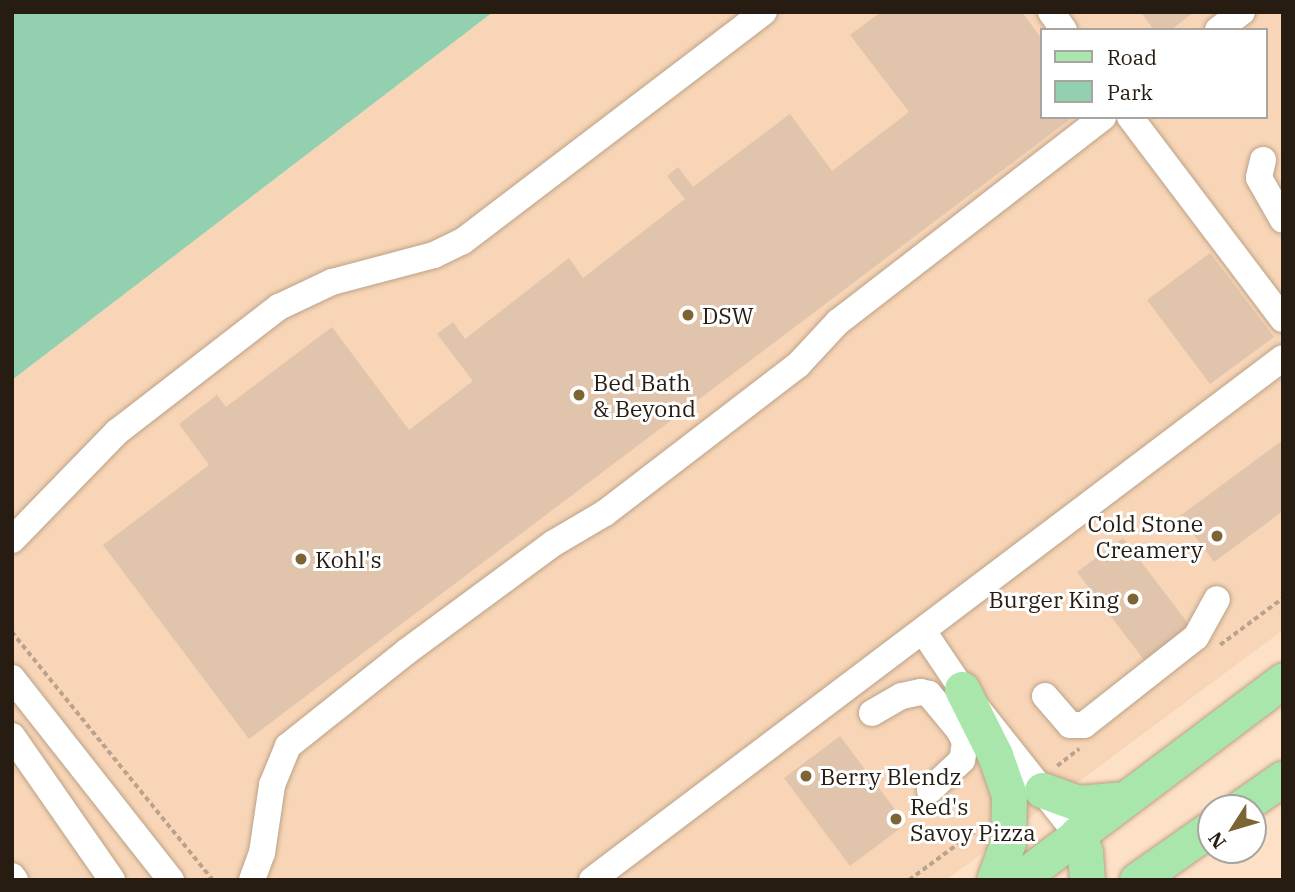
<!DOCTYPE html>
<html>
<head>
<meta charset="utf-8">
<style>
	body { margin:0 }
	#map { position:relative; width:1295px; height:892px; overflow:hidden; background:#fde1c7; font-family:"IBM Plex Serif",serif }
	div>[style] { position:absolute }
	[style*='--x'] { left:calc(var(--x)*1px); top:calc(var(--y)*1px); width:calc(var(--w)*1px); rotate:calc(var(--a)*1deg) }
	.built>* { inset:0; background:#f7d5b6 }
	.green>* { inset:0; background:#92d0b0 }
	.building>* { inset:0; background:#e0c4ab }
	.path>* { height:3.5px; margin-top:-1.75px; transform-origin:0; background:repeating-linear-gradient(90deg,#b9a38e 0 5px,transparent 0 8.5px) }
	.roads { filter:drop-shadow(0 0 2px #bba188) drop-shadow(0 0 2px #bba188) }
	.minor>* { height:26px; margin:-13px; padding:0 13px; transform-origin:13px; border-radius:13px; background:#fff }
	.major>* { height:35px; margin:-17.5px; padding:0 17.5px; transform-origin:17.5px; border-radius:17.5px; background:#a9e6ac }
	.dots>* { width:19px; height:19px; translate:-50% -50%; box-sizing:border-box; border:4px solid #fff; border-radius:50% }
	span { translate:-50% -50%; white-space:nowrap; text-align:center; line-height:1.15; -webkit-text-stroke:6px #fff; paint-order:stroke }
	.poi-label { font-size:23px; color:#261c12 }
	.left { translate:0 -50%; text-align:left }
	.right { translate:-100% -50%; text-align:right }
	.frame { position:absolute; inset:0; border:14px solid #261c12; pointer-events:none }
	.legend { position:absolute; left:1040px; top:28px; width:228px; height:91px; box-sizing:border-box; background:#fff; border:2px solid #a8a4a0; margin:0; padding:9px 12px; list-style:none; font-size:21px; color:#261c12 }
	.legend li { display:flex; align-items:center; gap:14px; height:35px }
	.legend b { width:35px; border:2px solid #a8a4a0 }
	.north { position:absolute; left:1197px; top:794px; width:70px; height:70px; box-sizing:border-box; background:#fff; border:2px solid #a8a4a0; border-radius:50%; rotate:233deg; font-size:19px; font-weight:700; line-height:28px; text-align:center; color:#261c12 }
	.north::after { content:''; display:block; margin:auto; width:24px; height:32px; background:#7c6434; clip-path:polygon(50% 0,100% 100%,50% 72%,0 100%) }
</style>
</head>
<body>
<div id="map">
	<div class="built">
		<div style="clip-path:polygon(evenodd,493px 12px,1283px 12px,1283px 630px,946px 880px,12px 880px,12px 380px,493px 12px,1041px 30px,1265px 30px,1265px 117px,1041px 117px,1041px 30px)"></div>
	</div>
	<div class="green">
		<div style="clip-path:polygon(12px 12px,493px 12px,12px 380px)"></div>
	</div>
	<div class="building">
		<div style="clip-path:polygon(881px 12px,1022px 12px,1041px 38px,1041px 117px,1073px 117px,249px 739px,103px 545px,209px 465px,179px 424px,217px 395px,226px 407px,332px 327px,409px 430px,473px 381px,437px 334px,453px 322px,465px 339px,569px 258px,583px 278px,685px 199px,667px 176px,678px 167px,693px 187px,790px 114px,832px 171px,909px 112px,850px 35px)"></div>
		<div style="clip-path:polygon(1141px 12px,1194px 12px,1171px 30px,1154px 30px)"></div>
		<div style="clip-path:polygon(1210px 253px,1274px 337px,1210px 384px,1147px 300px)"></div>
		<div style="clip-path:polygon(1283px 440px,1283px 511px,1214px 562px,1180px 516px)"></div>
		<div style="clip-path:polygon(1123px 538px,1190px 626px,1144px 660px,1077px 572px)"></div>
		<div style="clip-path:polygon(840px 736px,906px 824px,850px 866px,784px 778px)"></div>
	</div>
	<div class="path">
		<div style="--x:12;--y:632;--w:319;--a:51"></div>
		<div style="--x:1220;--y:645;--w:79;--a:-36.7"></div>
		<div style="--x:1057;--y:766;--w:28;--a:-38"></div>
		<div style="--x:909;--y:880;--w:89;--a:-36.4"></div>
	</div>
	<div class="roads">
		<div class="minor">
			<div style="--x:1051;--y:12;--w:22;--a:54"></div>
			<div style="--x:1218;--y:30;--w:30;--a:-37"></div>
			<div style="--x:1130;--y:117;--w:253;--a:52.9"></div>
			<div style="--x:1263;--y:160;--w:18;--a:103"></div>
			<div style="--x:1259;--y:178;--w:48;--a:60.3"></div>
			<div style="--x:12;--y:540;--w:151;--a:-45.8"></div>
			<div style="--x:117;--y:432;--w:205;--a:-37.7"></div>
			<div style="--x:279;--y:307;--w:59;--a:-25.3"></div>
			<div style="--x:332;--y:282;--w:106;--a:-14.8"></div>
			<div style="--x:434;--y:255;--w:32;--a:-26"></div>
			<div style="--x:463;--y:241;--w:378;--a:-37.3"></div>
			<div style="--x:923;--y:631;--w:70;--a:56.1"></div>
			<div style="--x:962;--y:689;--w:185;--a:51.6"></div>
			<div style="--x:12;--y:678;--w:257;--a:51.8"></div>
			<div style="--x:1045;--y:696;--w:38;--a:49"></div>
			<div style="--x:1070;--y:725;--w:14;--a:0"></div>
			<div style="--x:1084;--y:725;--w:142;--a:-38.2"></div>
			<div style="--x:1196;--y:637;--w:43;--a:-61.1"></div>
			<div style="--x:872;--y:713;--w:34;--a:-30"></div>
			<div style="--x:902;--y:696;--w:19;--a:-12"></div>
			<div style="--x:921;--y:692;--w:8;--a:14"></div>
			<div style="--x:929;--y:694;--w:47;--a:50.2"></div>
			<div style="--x:959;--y:730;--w:13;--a:63"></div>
			<div style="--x:965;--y:742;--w:18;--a:99"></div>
			<div style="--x:962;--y:760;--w:44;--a:136.8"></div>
			<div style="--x:12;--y:736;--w:175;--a:55.2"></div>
			<div style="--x:12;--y:876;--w:5;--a:53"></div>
			<div style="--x:252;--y:880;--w:29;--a:-70"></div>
			<div style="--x:262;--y:853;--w:69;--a:-81.6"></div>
			<div style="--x:272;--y:785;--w:42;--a:-67.7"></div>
			<div style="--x:288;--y:746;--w:151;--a:-38.5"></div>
			<div style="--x:406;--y:652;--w:184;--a:-36.4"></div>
			<div style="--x:554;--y:543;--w:59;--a:-30.5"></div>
			<div style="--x:605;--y:513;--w:243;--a:-37.5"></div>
			<div style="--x:798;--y:365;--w:59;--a:-47.1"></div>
			<div style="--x:838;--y:322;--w:335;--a:-37.7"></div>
			<div style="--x:592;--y:880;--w:866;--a:-37.07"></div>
		</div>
		<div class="major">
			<div style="--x:962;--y:689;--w:74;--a:63.4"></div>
			<div style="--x:995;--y:755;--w:42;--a:70.7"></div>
			<div style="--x:1009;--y:795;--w:47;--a:91.2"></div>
			<div style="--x:1008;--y:842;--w:40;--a:110.2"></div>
			<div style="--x:1042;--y:790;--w:38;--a:20"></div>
			<div style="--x:1078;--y:803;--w:46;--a:-5"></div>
			<div style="--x:1240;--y:808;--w:52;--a:-34.9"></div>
			<div style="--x:1077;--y:834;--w:20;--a:66"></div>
			<div style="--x:1085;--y:852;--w:28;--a:86"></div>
			<div style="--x:1018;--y:880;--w:332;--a:-37"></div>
			<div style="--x:1137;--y:880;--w:90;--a:-35.1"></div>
		</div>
	</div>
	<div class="dots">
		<div style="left:688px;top:315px;background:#7c6434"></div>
		<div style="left:579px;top:395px;background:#7c6434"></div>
		<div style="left:1217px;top:536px;background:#7c6434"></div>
		<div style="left:301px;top:559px;background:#7c6434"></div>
		<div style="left:1133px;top:599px;background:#7c6434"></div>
		<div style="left:806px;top:776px;background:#7c6434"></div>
		<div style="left:896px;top:819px;background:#7c6434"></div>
	</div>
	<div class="poi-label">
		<span class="left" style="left:702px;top:315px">DSW</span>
		<span class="left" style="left:593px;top:395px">Bed Bath<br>&amp; Beyond</span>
		<span class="right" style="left:1203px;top:536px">Cold Stone<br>Creamery</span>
		<span class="left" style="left:315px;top:559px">Kohl's</span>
		<span class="right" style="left:1119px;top:599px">Burger King</span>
		<span class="left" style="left:820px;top:776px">Berry Blendz</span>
		<span class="left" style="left:910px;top:819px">Red's<br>Savoy Pizza</span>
	</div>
	<div class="frame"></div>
	<ul class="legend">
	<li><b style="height:9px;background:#a9e6ac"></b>Road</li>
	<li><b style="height:19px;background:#92d0b0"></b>Park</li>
	</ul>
	<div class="north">N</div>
</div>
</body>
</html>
